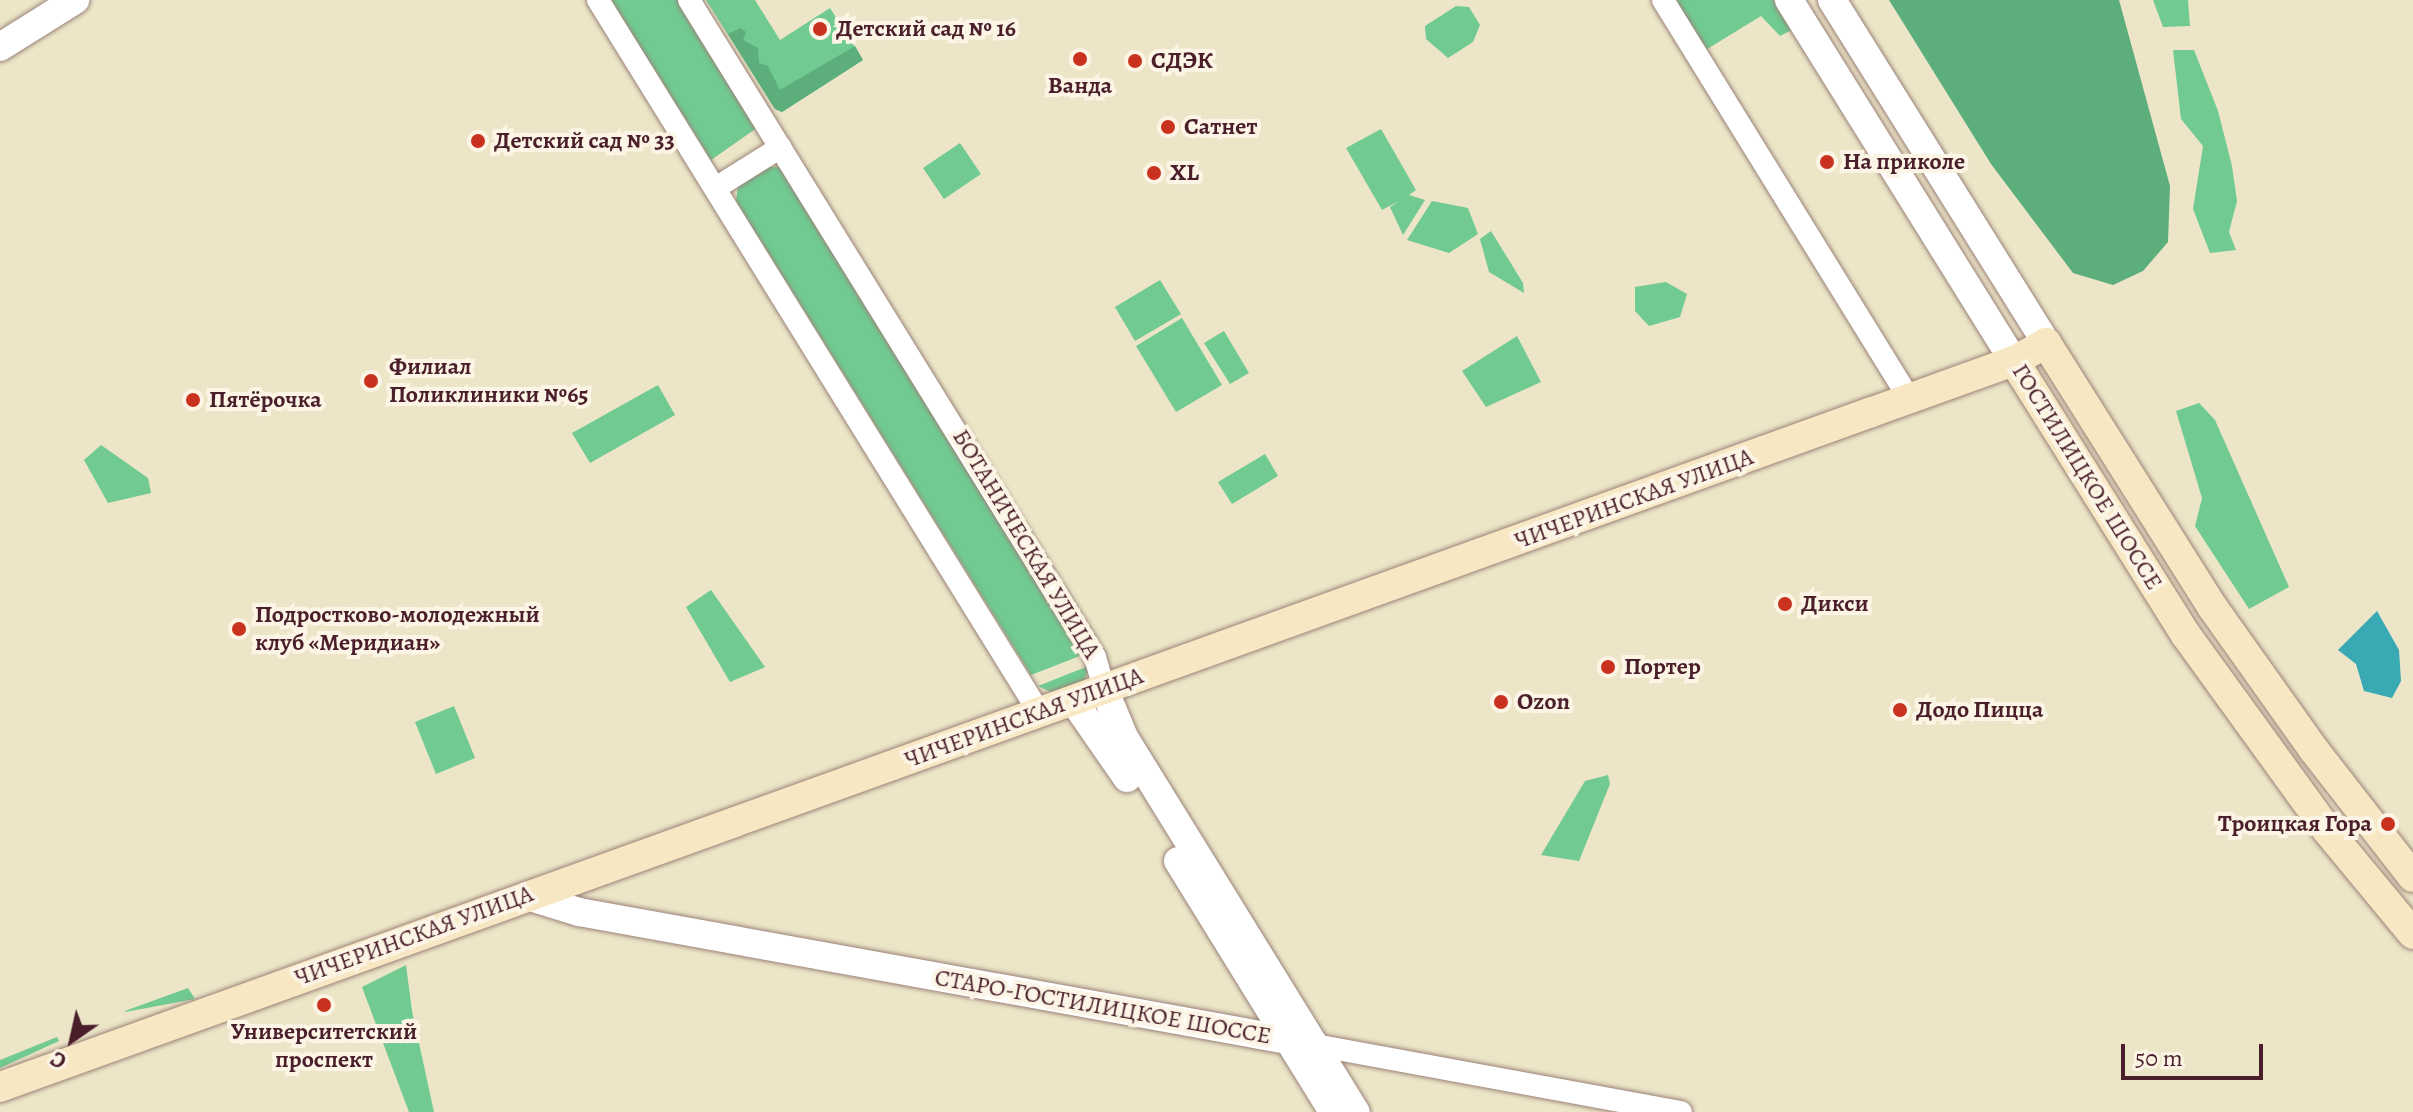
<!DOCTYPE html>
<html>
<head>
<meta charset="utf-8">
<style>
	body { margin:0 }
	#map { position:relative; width:2413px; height:1112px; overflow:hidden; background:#ece5c7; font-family:Alegreya,serif }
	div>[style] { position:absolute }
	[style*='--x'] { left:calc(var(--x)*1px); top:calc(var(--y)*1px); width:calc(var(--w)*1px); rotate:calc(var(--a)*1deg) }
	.green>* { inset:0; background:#70ca92 }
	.forest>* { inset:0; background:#5cae7c }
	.water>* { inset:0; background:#39aab4 }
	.roads { filter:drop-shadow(0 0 2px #9b8279) drop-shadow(0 0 2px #9b8279) }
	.minor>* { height:22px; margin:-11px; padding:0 11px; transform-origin:11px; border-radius:11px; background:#fff }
	.tertiary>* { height:28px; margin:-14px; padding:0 14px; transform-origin:14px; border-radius:14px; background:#fff }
	.secondary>* { height:30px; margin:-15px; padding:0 15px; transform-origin:15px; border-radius:15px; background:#f7e8c3 }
	.dots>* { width:22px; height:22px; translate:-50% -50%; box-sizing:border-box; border:4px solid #fcf5e5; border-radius:50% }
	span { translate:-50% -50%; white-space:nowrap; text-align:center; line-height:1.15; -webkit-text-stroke:8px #fcf5e5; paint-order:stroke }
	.poi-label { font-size:24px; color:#4a1f2b; font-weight:700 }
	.left { translate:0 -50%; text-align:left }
	.right { translate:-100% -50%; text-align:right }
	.street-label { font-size:24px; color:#4a1f2b }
	.north { position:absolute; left:32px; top:1000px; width:80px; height:80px; -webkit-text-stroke:6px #fcf5e5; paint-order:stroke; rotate:214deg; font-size:22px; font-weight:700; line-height:32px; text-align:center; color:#4a1f2b }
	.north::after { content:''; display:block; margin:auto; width:28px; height:36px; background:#4a1f2b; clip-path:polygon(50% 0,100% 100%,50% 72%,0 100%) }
	.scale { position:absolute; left:2121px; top:1044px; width:142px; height:36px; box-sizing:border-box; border:4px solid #4a1f2b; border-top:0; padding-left:10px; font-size:24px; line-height:28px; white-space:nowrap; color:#4a1f2b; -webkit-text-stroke:6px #fcf5e5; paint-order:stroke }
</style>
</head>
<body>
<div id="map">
	<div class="green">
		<div style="clip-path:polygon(611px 0,679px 0,758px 126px,754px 130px,711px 160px)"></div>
		<div style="clip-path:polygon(706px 0,755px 0,780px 40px,830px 8px,863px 60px,782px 112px,775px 109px)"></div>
		<div style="clip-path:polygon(1673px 0,1773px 0,1792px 30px,1780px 36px,1761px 16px,1704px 51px)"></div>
		<div style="clip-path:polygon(2153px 0,2188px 0,2190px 26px,2163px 27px)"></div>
		<div style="clip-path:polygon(1456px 6px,1469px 7px,1480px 25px,1473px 42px,1448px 58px,1426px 39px,1425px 26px)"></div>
		<div style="clip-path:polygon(2173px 50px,2194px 50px,2218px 111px,2232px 166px,2237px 201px,2229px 232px,2236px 250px,2210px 253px,2193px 209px,2203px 146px,2181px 119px)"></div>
		<div style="clip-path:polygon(1381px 129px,1416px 190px,1409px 195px,1425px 200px,1403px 235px,1390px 207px,1399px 201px,1382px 210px,1346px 148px)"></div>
		<div style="clip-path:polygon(960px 143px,981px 174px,944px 199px,923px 168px)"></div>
		<div style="clip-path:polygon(769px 167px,780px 167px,1085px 654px,1031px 675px,736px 201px,738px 185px)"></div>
		<div style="clip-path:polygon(1432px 201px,1468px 208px,1478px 234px,1449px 253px,1407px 240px)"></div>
		<div style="clip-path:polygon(1491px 231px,1523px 283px,1524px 293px,1489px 272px,1480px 239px)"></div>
		<div style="clip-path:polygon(1160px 280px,1181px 314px,1135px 341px,1115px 307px)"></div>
		<div style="clip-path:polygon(1666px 282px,1687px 294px,1680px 317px,1649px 326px,1635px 311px,1635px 287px)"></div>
		<div style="clip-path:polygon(1182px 318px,1222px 385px,1176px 412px,1136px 346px)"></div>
		<div style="clip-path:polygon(1224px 331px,1249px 373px,1230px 384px,1204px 343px)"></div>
		<div style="clip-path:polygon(1517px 336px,1541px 382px,1486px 407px,1462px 371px)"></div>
		<div style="clip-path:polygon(658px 385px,675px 415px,590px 463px,572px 433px)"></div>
		<div style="clip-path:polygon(2199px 403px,2215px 420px,2289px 587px,2249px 609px,2195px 526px,2202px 498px,2176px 411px)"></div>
		<div style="clip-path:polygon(101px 445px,148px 478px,151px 493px,108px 503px,84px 460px)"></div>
		<div style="clip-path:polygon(1265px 454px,1278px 476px,1232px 504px,1218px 482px)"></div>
		<div style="clip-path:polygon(711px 590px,765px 667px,730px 682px,686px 607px)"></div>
		<div style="clip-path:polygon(1091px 665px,1084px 680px,1051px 692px,1038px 686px)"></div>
		<div style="clip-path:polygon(454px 706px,475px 758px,436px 774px,415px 722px)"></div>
		<div style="clip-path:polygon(1608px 775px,1610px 784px,1579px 861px,1541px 855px,1585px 781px)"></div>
		<div style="clip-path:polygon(406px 965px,412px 1011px,434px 1112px,409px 1112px,362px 987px)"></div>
		<div style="clip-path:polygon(188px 988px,195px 999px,125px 1012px,125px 1011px)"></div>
		<div style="clip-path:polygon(57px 1037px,59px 1041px,0 1068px,0 1060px)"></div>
	</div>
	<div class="forest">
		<div style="clip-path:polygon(1889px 0,2119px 0,2170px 186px,2168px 242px,2143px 271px,2113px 285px,2073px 273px,1991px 164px)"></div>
		<div style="clip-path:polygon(740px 28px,746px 32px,743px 40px,758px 48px,759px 63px,768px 66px,780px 90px,855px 46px,863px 60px,782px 112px,775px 109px,728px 34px)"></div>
	</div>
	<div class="water">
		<div style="clip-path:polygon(2377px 611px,2399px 650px,2401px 681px,2392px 698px,2364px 691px,2356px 664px,2338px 650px)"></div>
	</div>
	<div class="roads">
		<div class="minor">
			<div style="--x:598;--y:0;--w:838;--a:58.23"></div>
			<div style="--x:689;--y:0;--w:772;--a:58.29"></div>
			<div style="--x:1095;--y:657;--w:33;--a:74"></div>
			<div style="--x:1663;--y:0;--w:469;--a:58.3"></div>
			<div style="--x:717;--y:187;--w:75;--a:-32"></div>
			<div style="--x:1315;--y:1045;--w:372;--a:10.4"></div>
		</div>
		<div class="tertiary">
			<div style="--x:1789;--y:0;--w:425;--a:58.1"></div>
			<div style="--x:1832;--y:0;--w:404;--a:58"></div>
			<div style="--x:0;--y:47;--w:89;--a:-32.1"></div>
			<div style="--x:1104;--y:689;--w:52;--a:67.4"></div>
			<div style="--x:1124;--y:737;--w:441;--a:58.3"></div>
			<div style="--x:1073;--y:700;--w:95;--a:55.3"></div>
			<div style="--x:1178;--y:861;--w:295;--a:58.3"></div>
			<div style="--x:527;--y:896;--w:54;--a:17.1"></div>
			<div style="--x:579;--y:912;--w:748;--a:10.24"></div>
		</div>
		<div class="secondary">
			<div style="--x:2014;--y:361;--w:324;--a:57.9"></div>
			<div style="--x:2186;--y:635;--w:241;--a:54.1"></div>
			<div style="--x:2327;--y:830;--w:135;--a:50.4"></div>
			<div style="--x:0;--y:1087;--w:1990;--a:-19.83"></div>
			<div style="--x:1872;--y:412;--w:151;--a:-19.8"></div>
			<div style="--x:2014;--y:361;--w:37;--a:-29"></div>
			<div style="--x:2046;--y:343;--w:313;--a:57.8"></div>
			<div style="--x:2213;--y:608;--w:174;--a:54.6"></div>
			<div style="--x:2314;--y:750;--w:161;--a:52.1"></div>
		</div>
	</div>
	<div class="dots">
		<div style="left:820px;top:29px;background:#c8321e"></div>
		<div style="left:1080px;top:59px;background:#c8321e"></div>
		<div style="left:1135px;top:61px;background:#c8321e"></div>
		<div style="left:1168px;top:127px;background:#c8321e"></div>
		<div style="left:478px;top:141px;background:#c8321e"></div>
		<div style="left:1827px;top:162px;background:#c8321e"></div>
		<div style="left:1154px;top:173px;background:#c8321e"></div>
		<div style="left:371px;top:381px;background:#c8321e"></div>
		<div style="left:193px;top:400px;background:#c8321e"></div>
		<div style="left:1785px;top:604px;background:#c8321e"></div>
		<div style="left:239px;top:629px;background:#c8321e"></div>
		<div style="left:1608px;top:667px;background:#c8321e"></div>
		<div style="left:1501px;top:702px;background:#c8321e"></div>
		<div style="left:1900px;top:710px;background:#c8321e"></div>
		<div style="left:2388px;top:824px;background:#c8321e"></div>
		<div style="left:324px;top:1005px;background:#c8321e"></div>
	</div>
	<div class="poi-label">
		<span class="left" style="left:836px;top:29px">Детский сад № 16</span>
		<span class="left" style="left:1151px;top:61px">СДЭК</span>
		<span style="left:1080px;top:86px">Ванда</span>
		<span class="left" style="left:1184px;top:127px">Сатнет</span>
		<span class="left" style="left:494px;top:141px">Детский сад № 33</span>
		<span class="left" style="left:1843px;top:162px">На приколе</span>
		<span class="left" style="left:1170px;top:173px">XL</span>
		<span class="left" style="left:389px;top:381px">Филиал<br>Поликлиники №65</span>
		<span class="left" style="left:209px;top:400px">Пятёрочка</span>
		<span class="left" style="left:1801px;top:604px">Дикси</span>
		<span class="left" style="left:255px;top:629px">Подростково-молодежный<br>клуб «Меридиан»</span>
		<span class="left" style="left:1624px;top:667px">Портер</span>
		<span class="left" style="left:1517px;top:702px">Ozon</span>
		<span class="left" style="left:1916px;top:710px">Додо Пицца</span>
		<span class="right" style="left:2372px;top:824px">Троицкая Гора</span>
		<span style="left:324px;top:1046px">Университетский<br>проспект</span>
	</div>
	<div class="street-label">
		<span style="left:2087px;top:477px;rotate:58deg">ГОСТИЛИЦКОЕ ШОССЕ</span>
		<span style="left:1634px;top:499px;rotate:-20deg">ЧИЧЕРИНСКАЯ УЛИЦА</span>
		<span style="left:1026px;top:544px;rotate:59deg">БОТАНИЧЕСКАЯ УЛИЦА</span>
		<span style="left:1024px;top:718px;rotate:-20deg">ЧИЧЕРИНСКАЯ УЛИЦА</span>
		<span style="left:414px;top:936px;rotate:-20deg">ЧИЧЕРИНСКАЯ УЛИЦА</span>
		<span style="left:1103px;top:1007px;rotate:10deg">СТАРО-ГОСТИЛИЦКОЕ ШОССЕ</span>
	</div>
	<div class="north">С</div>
	<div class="scale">50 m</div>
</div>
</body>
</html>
